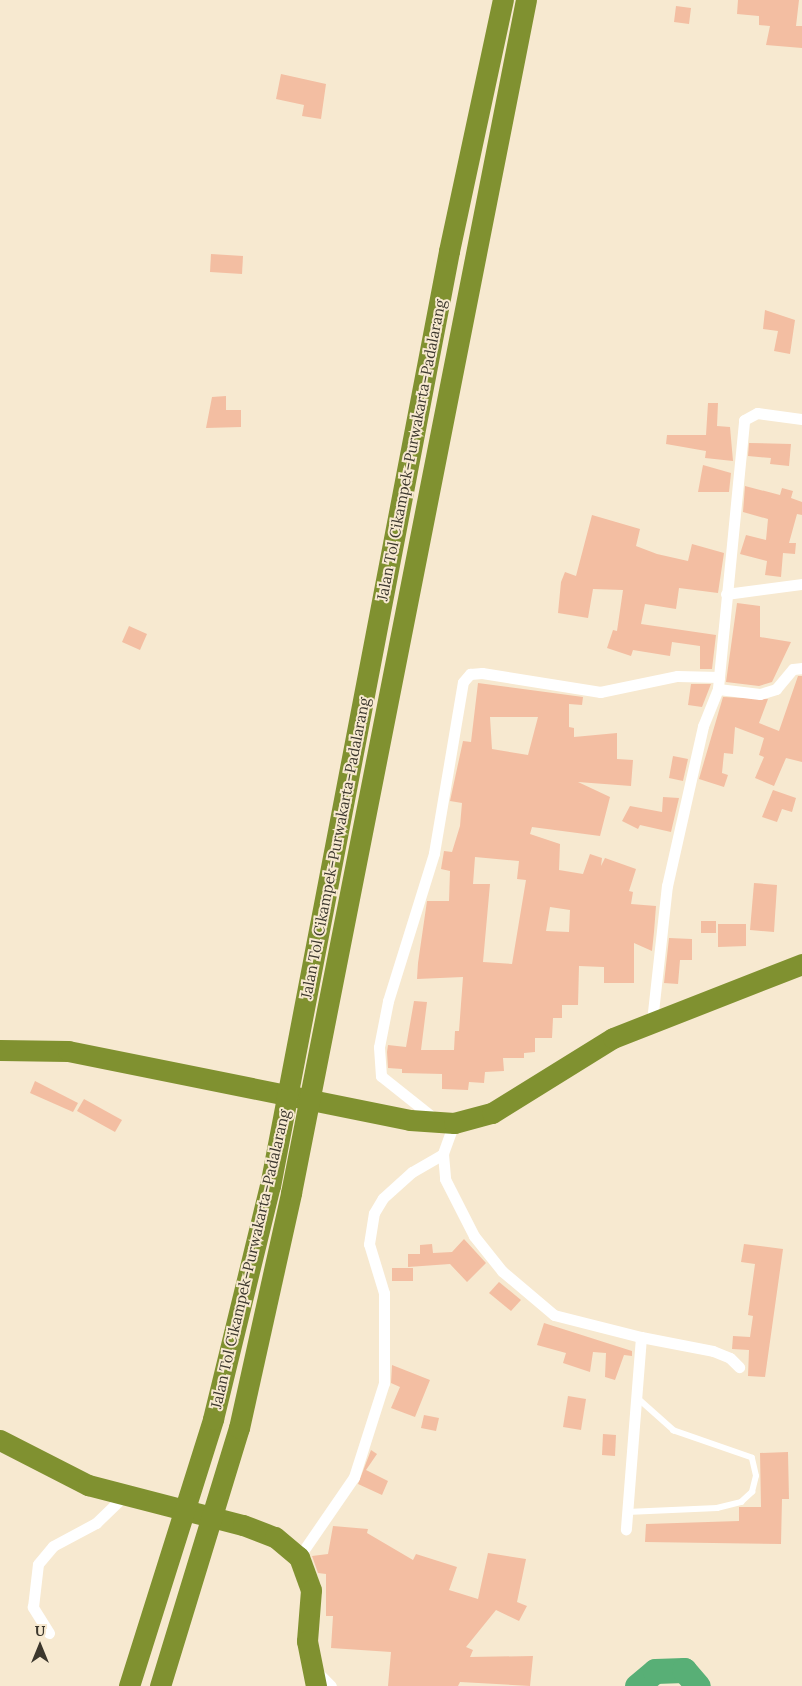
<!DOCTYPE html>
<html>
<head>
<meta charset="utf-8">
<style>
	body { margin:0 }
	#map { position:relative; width:802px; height:1686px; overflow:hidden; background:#f7e9d0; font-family:Lora,serif }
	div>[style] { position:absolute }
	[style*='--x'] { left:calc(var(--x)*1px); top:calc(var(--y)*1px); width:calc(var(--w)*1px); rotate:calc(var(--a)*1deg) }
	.river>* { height:25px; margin:-12.5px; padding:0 12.5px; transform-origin:12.5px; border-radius:12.5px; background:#58af76 }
	.building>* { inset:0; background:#f3bea2 }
	.lane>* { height:5.5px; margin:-2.75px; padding:0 2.75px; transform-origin:2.75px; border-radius:2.75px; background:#fff }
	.street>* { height:11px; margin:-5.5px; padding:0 5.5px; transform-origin:5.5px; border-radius:5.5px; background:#fff }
	.highway>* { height:21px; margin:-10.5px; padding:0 10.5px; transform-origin:10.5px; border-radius:10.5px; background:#809130 }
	span { translate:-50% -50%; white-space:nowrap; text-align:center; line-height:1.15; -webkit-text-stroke:4px #f7e9d0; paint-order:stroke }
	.street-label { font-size:15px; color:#3c372d }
	.north { position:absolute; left:15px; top:1621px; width:50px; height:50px; -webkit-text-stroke:4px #f7e9d0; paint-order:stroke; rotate:0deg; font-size:14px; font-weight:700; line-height:20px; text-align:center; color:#3c372d }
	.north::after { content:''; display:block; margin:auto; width:18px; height:22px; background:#3c372d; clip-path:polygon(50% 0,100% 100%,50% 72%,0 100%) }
</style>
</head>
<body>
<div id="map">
	<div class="river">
		<div style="--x:637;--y:1686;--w:23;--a:-40"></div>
		<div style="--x:655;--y:1671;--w:29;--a:-2"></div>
		<div style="--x:684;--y:1670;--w:21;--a:49"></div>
	</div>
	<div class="building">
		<div style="clip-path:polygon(738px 0,799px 0,796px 26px,802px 26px,802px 48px,766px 45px,770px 26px,759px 25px,759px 16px,737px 14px)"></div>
		<div style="clip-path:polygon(676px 6px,691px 8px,689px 24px,674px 22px)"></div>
		<div style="clip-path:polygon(281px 74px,326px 84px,321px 119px,302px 116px,304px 105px,276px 99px)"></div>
		<div style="clip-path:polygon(211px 254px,243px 256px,242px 274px,210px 272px)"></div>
		<div style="clip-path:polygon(765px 310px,795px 320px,790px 354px,774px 351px,778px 331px,763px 329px)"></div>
		<div style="clip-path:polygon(226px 396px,226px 410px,241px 410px,241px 427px,206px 428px,212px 397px)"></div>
		<div style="clip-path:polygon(708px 403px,718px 403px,717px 426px,730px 427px,733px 461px,705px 458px,706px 451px,666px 444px,667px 435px,706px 435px)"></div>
		<div style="clip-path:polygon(749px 443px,791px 444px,789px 466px,770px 464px,771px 458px,748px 456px)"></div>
		<div style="clip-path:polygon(703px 465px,731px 473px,729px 492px,698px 492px)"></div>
		<div style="clip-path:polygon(745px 486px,780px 495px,782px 488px,793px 491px,791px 498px,802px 502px,802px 515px,797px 514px,789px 543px,796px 543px,795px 554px,783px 553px,781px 577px,765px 575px,767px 561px,740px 554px,746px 535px,766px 540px,768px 519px,743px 512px)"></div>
		<div style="clip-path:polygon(592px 515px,640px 529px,636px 546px,657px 554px,688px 561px,692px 544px,724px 553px,718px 593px,679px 588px,676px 609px,645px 604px,641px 624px,716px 635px,712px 669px,700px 669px,700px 646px,672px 642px,670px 656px,633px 650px,631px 656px,607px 648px,613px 630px,617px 631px,623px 590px,593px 589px,588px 618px,558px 613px,561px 582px,565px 572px,576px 576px)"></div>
		<div style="clip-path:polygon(737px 603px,760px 606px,760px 637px,791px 642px,772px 682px,759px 686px,726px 682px)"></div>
		<div style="clip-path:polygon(129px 626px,147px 634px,140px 650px,122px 642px)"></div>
		<div style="clip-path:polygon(798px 676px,802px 676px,802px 762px,786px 758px,774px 786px,755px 778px,764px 757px,759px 755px,764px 738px,735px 727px,733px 754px,724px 753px,722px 773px,728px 775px,724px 787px,699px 779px,723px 697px,768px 699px,759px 723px,779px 731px)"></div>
		<div style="clip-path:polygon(evenodd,478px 683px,583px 697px,582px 705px,569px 704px,569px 727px,574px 728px,574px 737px,617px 733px,617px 759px,633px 760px,631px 786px,578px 782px,610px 797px,600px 836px,532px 827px,530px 834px,560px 844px,559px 870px,583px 874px,590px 854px,602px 858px,601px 866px,605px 858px,636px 869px,629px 891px,633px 892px,631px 904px,656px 906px,654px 932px,652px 951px,634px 943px,634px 983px,604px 983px,604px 967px,579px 966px,578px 1005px,562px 1005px,562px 1018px,553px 1018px,552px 1038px,535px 1038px,535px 1052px,524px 1053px,524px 1058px,503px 1058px,504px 1071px,485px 1072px,484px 1083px,469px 1082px,468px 1090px,442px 1089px,442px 1074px,402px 1073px,402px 1069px,388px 1068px,387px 1052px,388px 1045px,406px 1047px,414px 1001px,427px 1002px,421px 1050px,454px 1050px,455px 1031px,459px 1031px,463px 977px,417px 979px,418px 963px,427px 901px,449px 901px,450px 871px,441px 869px,444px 851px,452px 852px,460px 826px,462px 803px,450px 801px,463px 741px,471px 742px,478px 683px,490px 717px,538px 717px,528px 755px,492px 749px,490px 717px,478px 683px,475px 857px,519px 861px,517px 879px,526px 880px,512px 964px,483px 962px,490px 884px,473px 884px,475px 857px,478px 683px,550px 907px,570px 910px,569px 932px,546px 931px,550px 907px)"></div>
		<div style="clip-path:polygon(691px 684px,711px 684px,702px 707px,688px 705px)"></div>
		<div style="clip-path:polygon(673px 756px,688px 759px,683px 781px,669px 778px)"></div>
		<div style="clip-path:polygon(773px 790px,796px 798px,792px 812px,782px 809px,777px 822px,762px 817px)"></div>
		<div style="clip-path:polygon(663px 797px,679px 798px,671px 832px,640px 825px,638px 829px,622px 821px,630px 806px,662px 812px)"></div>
		<div style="clip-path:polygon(754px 883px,777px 885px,774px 932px,750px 930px)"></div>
		<div style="clip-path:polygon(701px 921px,716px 921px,716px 933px,701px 933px)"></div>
		<div style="clip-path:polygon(718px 924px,746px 924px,746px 946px,718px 947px)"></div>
		<div style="clip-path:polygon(669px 938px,692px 939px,692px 960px,680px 960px,678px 984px,664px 983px)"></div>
		<div style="clip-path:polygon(35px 1081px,78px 1103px,73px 1112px,30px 1093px)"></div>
		<div style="clip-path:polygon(84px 1099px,122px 1120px,115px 1132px,77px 1111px)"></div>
		<div style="clip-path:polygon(464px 1239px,486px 1263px,467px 1282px,450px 1264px,408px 1267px,408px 1254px,420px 1254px,420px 1245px,432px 1244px,433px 1253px,452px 1252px)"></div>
		<div style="clip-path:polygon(744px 1244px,783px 1249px,765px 1377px,748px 1376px,749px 1350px,732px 1349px,733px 1336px,750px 1337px,753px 1316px,748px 1315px,755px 1264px,741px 1262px)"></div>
		<div style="clip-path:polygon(392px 1268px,413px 1268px,413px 1281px,392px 1281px)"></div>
		<div style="clip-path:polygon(499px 1282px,521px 1300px,511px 1311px,489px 1293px)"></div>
		<div style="clip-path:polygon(544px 1323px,632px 1351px,632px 1356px,624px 1355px,615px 1380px,605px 1377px,606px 1353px,593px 1352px,590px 1372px,563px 1363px,566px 1353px,537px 1345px)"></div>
		<div style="clip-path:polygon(392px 1365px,430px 1380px,415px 1417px,391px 1408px,400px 1387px,391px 1383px)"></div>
		<div style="clip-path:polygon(568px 1396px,586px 1399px,581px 1430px,563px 1427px)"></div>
		<div style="clip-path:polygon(424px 1415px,439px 1418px,436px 1431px,421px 1428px)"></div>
		<div style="clip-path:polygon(603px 1434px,616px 1435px,615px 1456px,602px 1455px)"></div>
		<div style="clip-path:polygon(371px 1450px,377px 1454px,366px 1470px,388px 1481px,382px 1495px,358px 1484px)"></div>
		<div style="clip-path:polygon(788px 1452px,789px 1499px,782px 1499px,781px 1544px,645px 1542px,646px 1524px,739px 1521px,739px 1507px,761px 1507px,760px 1453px)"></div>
		<div style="clip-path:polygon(333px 1526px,368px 1529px,367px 1533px,413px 1560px,416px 1554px,457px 1567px,449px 1590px,478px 1599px,488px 1553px,526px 1559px,517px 1602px,527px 1606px,519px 1621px,496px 1610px,466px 1647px,473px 1650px,470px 1657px,533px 1656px,530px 1686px,460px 1682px,458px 1686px,388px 1686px,391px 1652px,331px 1648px,333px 1616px,326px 1616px,326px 1574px,318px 1573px,312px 1556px,328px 1554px)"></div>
	</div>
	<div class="lane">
		<div style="--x:627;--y:1512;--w:90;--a:-2.5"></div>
		<div style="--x:717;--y:1508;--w:25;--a:-14"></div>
		<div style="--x:741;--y:1502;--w:15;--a:-42"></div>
		<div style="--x:752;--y:1492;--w:16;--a:-76"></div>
		<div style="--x:756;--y:1476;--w:18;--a:-103"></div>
		<div style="--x:752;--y:1458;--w:83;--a:-160.9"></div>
		<div style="--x:674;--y:1431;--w:48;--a:-138.4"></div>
	</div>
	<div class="street">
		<div style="--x:726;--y:594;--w:77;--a:-7.5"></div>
		<div style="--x:719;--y:677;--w:258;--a:-84.4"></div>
		<div style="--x:744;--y:420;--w:15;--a:-28"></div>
		<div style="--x:757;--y:413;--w:45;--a:7.6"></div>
		<div style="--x:652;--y:1021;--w:136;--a:-83.7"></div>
		<div style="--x:667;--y:886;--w:164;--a:-77.3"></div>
		<div style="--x:703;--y:726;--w:40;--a:-68"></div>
		<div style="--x:435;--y:1119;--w:69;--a:-141.5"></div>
		<div style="--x:381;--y:1076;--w:29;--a:-94"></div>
		<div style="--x:379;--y:1047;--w:47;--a:-78.9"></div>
		<div style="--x:388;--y:1001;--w:155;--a:-72.7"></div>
		<div style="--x:434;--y:853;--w:173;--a:-80.4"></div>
		<div style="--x:463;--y:682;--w:11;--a:-49"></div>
		<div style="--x:470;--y:674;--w:12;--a:-5"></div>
		<div style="--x:482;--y:673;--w:120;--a:9.1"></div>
		<div style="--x:600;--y:692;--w:79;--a:-11.7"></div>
		<div style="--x:677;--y:676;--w:42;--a:1.4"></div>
		<div style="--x:719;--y:677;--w:12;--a:95"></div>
		<div style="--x:718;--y:689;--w:42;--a:6.8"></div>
		<div style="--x:760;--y:694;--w:17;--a:-17"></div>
		<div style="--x:776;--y:689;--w:26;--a:-50"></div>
		<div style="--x:793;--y:669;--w:9;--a:-6"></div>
		<div style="--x:454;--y:1123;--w:33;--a:110"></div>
		<div style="--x:443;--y:1154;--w:25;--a:85"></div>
		<div style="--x:445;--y:1179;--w:64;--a:63"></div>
		<div style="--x:474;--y:1236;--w:45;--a:51.3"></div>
		<div style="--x:502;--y:1271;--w:68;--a:40.2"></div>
		<div style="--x:554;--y:1315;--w:90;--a:14.2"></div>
		<div style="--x:641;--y:1337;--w:193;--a:94.5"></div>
		<div style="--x:641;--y:1337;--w:73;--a:11"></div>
		<div style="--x:713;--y:1351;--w:18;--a:22"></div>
		<div style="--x:730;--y:1358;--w:13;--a:45"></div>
		<div style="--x:299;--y:1557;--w:97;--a:-55.5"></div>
		<div style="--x:354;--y:1477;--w:99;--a:-72.3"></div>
		<div style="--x:384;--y:1383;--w:90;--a:-90"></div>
		<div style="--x:384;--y:1293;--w:51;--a:-107"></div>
		<div style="--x:369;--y:1244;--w:31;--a:-81"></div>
		<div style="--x:374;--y:1213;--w:17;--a:-59"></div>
		<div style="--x:383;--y:1198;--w:39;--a:-42"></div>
		<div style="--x:412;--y:1172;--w:36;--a:-30"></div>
		<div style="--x:49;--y:1633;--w:31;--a:-122"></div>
		<div style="--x:33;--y:1607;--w:43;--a:-83.4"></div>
		<div style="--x:38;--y:1564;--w:23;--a:-50"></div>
		<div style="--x:53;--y:1546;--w:49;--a:-28.1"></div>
		<div style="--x:96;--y:1523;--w:40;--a:-44"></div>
		<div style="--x:316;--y:1671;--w:21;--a:45"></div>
	</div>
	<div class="highway">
		<div style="--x:0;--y:1050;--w:68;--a:0.8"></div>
		<div style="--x:68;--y:1051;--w:349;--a:11.4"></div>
		<div style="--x:410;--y:1120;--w:44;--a:3.9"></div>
		<div style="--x:454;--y:1123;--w:39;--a:-15"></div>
		<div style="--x:492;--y:1113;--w:142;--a:-31.8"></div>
		<div style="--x:613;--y:1038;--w:203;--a:-21.4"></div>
		<div style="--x:0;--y:1440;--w:99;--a:27.1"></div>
		<div style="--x:88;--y:1485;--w:160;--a:14.5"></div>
		<div style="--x:243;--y:1525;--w:34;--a:21"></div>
		<div style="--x:275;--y:1537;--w:31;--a:40"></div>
		<div style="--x:299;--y:1557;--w:35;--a:70"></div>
		<div style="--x:311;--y:1590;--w:51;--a:94.5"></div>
		<div style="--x:307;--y:1641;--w:46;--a:78.7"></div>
		<div style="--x:129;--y:1686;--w:280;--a:-72.5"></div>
		<div style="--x:213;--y:1419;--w:240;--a:-76.3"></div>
		<div style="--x:270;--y:1186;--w:952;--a:-79.16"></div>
		<div style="--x:449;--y:251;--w:257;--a:-77.9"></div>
		<div style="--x:160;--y:1686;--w:270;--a:-73"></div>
		<div style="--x:239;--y:1428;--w:241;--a:-77.5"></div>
		<div style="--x:291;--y:1193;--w:1216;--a:-78.86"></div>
	</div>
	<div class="street-label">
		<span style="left:411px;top:450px;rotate:-79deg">Jalan Tol Cikampek–Purwakarta–Padalarang</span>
		<span style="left:335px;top:848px;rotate:-79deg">Jalan Tol Cikampek–Purwakarta–Padalarang</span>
		<span style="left:250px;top:1259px;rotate:-77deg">Jalan Tol Cikampek–Purwakarta–Padalarang</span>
	</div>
	<div class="north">U</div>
</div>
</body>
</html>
